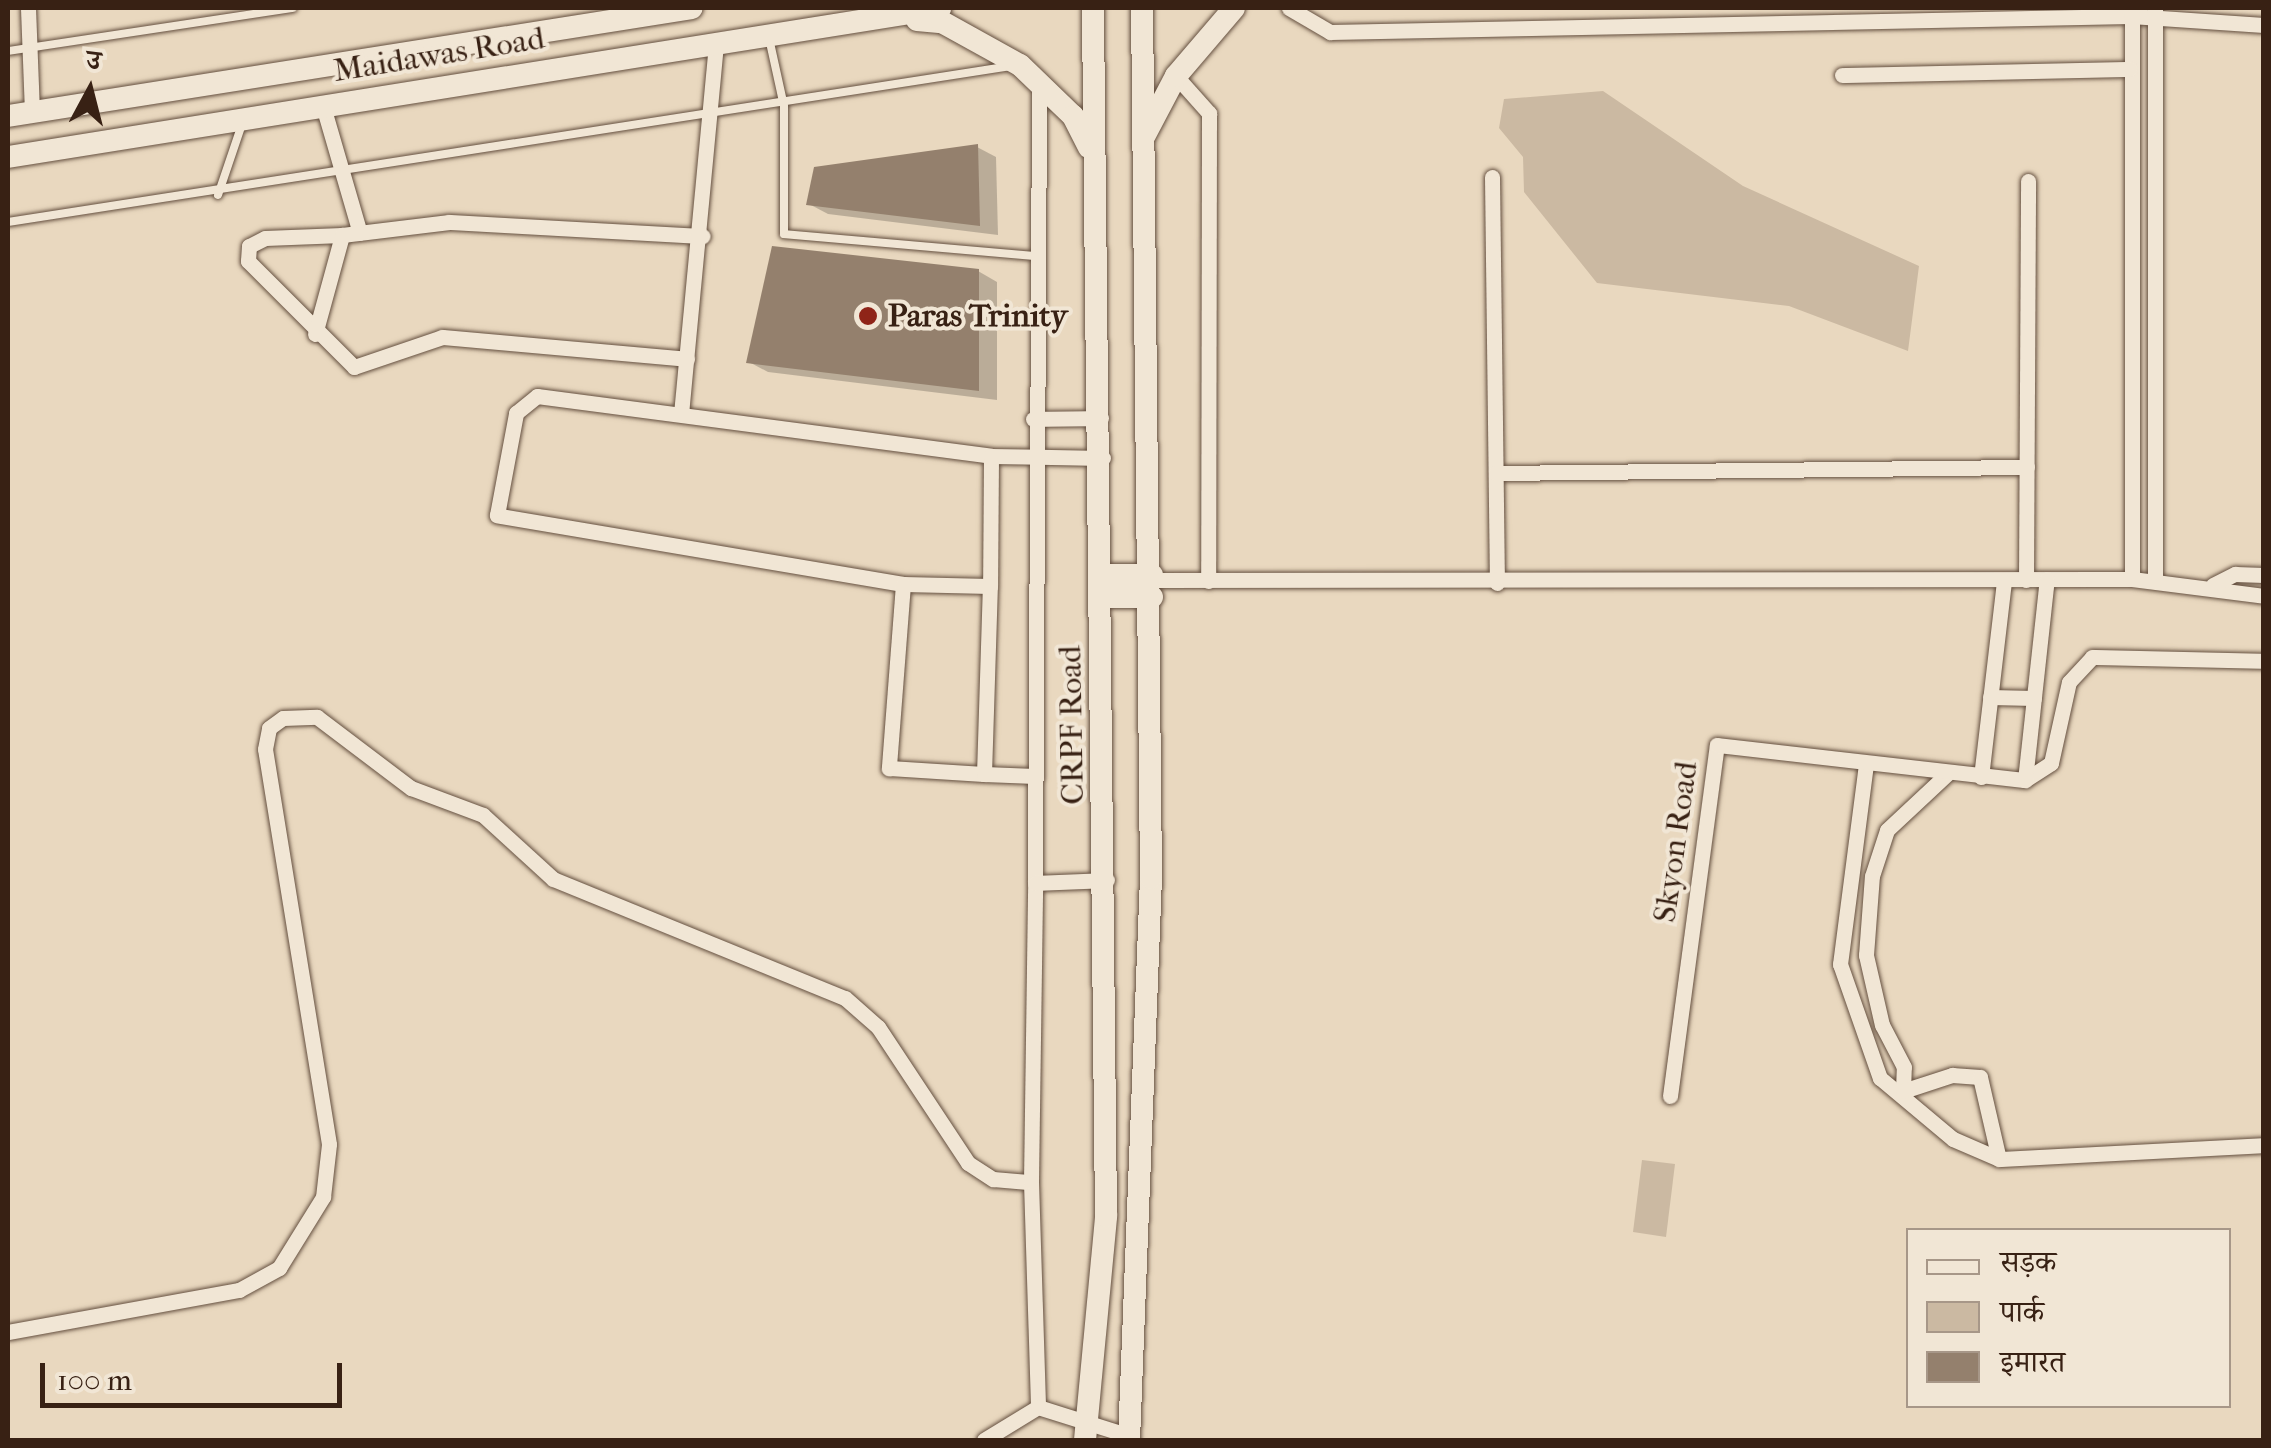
<!DOCTYPE html>
<html>
<head>
<meta charset="utf-8">
<style>
	body { margin:0 }
	#map { position:relative; width:2271px; height:1448px; overflow:hidden; background:#e9d8bf; font-family:"IM FELL French Canon","Noto Serif Devanagari",serif }
	div>[style] { position:absolute }
	[style*='--x'] { left:calc(var(--x)*1px); top:calc(var(--y)*1px); width:calc(var(--w)*1px); rotate:calc(var(--a)*1deg) }
	.green>* { inset:0; background:#cbb9a2 }
	.shadow>* { inset:0; background:#0003 }
	.building>* { inset:0; background:#94806d }
	.roads { filter:drop-shadow(0 0 2px #644f3f) drop-shadow(0 0 2px #644f3f) }
	.lane>* { height:8px; margin:-4px; padding:0 4px; transform-origin:4px; border-radius:4px; background:#f1e6d5 }
	.street>* { height:15px; margin:-7.5px; padding:0 7.5px; transform-origin:7.5px; border-radius:7.5px; background:#f1e6d5 }
	.secondary>* { height:22px; margin:-11px; padding:0 11px; transform-origin:11px; border-radius:11px; background:#f1e6d5 }
	.dots>* { width:28px; height:28px; translate:-50% -50%; box-sizing:border-box; border:5px solid #f1e6d5; border-radius:50% }
	span { translate:-50% -50%; white-space:nowrap; text-align:center; line-height:1.15; -webkit-text-stroke:8px #f1e6d5; paint-order:stroke }
	.street-label { font-size:32px; color:#382114 }
	.poi-label { font-size:32px; color:#382114; font-weight:700 }
	.left { translate:0 -50%; text-align:left }
	.frame { position:absolute; inset:0; border:10px solid #382114; pointer-events:none }
	.legend { position:absolute; left:1906px; top:1228px; width:325px; height:180px; box-sizing:border-box; background:#f1e6d5; border:2px solid #a79788; margin:0; padding:12px 18px; list-style:none; font-size:30px; color:#382114 }
	.legend li { display:flex; align-items:center; gap:20px; height:50px }
	.legend b { width:50px; border:2px solid #a79788 }
	.north { position:absolute; left:40px; top:40px; width:100px; height:100px; -webkit-text-stroke:8px #f1e6d5; paint-order:stroke; rotate:7deg; font-size:28px; font-weight:700; line-height:40px; text-align:center; color:#382114 }
	.north::after { content:''; display:block; margin:auto; width:35px; height:45px; background:#382114; clip-path:polygon(50% 0,100% 100%,50% 72%,0 100%) }
	.scale { position:absolute; left:40px; top:1363px; width:302px; height:45px; box-sizing:border-box; border:5px solid #382114; border-top:0; padding-left:12px; font-size:30px; line-height:35px; white-space:nowrap; color:#382114; -webkit-text-stroke:8px #f1e6d5; paint-order:stroke }
</style>
</head>
<body>
<div id="map">
	<div class="green">
		<div style="clip-path:polygon(1603px 91px,1743px 186px,1919px 266px,1908px 351px,1789px 306px,1597px 283px,1524px 192px,1523px 157px,1499px 128px,1504px 99px)"></div>
		<div style="clip-path:polygon(1642px 1160px,1675px 1164px,1666px 1237px,1633px 1232px)"></div>
	</div>
	<div class="shadow">
		<div style="clip-path:polygon(977px 147px,996px 157px,998px 235px,828px 214px,809px 204px)"></div>
		<div style="clip-path:polygon(978px 271px,997px 282px,997px 400px,768px 372px,749px 362px)"></div>
	</div>
	<div class="building">
		<div style="clip-path:polygon(978px 144px,980px 226px,806px 205px,814px 167px)"></div>
		<div style="clip-path:polygon(772px 246px,979px 269px,979px 391px,746px 363px)"></div>
	</div>
	<div class="roads">
		<div class="lane">
			<div style="--x:769;--y:38;--w:70;--a:77.6"></div>
			<div style="--x:784;--y:106;--w:128;--a:90"></div>
			<div style="--x:784;--y:234;--w:253;--a:5"></div>
			<div style="--x:8;--y:51;--w:288;--a:-8.6"></div>
			<div style="--x:218;--y:195;--w:75;--a:-71.3"></div>
			<div style="--x:8;--y:222;--w:1015;--a:-8.84"></div>
		</div>
		<div class="street">
			<div style="--x:28;--y:8;--w:104;--a:87.8"></div>
			<div style="--x:1289;--y:8;--w:48;--a:30.3"></div>
			<div style="--x:1330;--y:32;--w:801;--a:-1.14"></div>
			<div style="--x:2131;--y:16;--w:133;--a:3.9"></div>
			<div style="--x:2132;--y:8;--w:571;--a:90"></div>
			<div style="--x:2155;--y:8;--w:573;--a:90"></div>
			<div style="--x:1842;--y:75;--w:288;--a:-1.2"></div>
			<div style="--x:1176;--y:76;--w:50;--a:48.3"></div>
			<div style="--x:1209;--y:113;--w:468;--a:90.1"></div>
			<div style="--x:323;--y:106;--w:132;--a:73.8"></div>
			<div style="--x:1492;--y:177;--w:406;--a:89.3"></div>
			<div style="--x:342;--y:235;--w:77;--a:177.8"></div>
			<div style="--x:265;--y:238;--w:18;--a:153"></div>
			<div style="--x:249;--y:246;--w:15;--a:94"></div>
			<div style="--x:248;--y:261;--w:150;--a:45"></div>
			<div style="--x:354;--y:367;--w:93;--a:-18.8"></div>
			<div style="--x:442;--y:337;--w:246;--a:5.1"></div>
			<div style="--x:315;--y:334;--w:103;--a:-74.7"></div>
			<div style="--x:342;--y:235;--w:108;--a:-6.9"></div>
			<div style="--x:449;--y:222;--w:254;--a:3.2"></div>
			<div style="--x:681;--y:414;--w:372;--a:-84.6"></div>
			<div style="--x:1033;--y:419;--w:68;--a:-0.8"></div>
			<div style="--x:991;--y:456;--w:130;--a:90.4"></div>
			<div style="--x:990;--y:586;--w:87;--a:-178.7"></div>
			<div style="--x:903;--y:584;--w:412;--a:-170.4"></div>
			<div style="--x:497;--y:515;--w:104;--a:-79.4"></div>
			<div style="--x:516;--y:413;--w:27;--a:-39"></div>
			<div style="--x:537;--y:396;--w:458;--a:7.5"></div>
			<div style="--x:991;--y:456;--w:112;--a:1"></div>
			<div style="--x:1496;--y:473;--w:531;--a:-0.65"></div>
			<div style="--x:1152;--y:580;--w:980;--a:-0.06"></div>
			<div style="--x:2132;--y:579;--w:133;--a:7.3"></div>
			<div style="--x:2026;--y:580;--w:399;--a:-89.7"></div>
			<div style="--x:903;--y:584;--w:185;--a:94.4"></div>
			<div style="--x:889;--y:768;--w:95;--a:3.6"></div>
			<div style="--x:984;--y:774;--w:188;--a:-88.2"></div>
			<div style="--x:2213;--y:585;--w:25;--a:-27"></div>
			<div style="--x:2235;--y:574;--w:29;--a:2"></div>
			<div style="--x:1990;--y:697;--w:44;--a:1.3"></div>
			<div style="--x:1866;--y:764;--w:202;--a:97.4"></div>
			<div style="--x:1840;--y:964;--w:121;--a:70.7"></div>
			<div style="--x:1880;--y:1078;--w:95;--a:39.9"></div>
			<div style="--x:1953;--y:1139;--w:50;--a:23.5"></div>
			<div style="--x:1999;--y:1159;--w:265;--a:-3"></div>
			<div style="--x:984;--y:774;--w:51;--a:2.2"></div>
			<div style="--x:1981;--y:777;--w:197;--a:-83.3"></div>
			<div style="--x:2025;--y:780;--w:31;--a:-33"></div>
			<div style="--x:2051;--y:763;--w:83;--a:-77.5"></div>
			<div style="--x:2069;--y:682;--w:34;--a:-47"></div>
			<div style="--x:2092;--y:657;--w:172;--a:1.3"></div>
			<div style="--x:1035;--y:883;--w:801;--a:-89.71"></div>
			<div style="--x:1903;--y:1091;--w:24;--a:-88"></div>
			<div style="--x:1904;--y:1067;--w:47;--a:-117.6"></div>
			<div style="--x:1882;--y:1025;--w:72;--a:-102.9"></div>
			<div style="--x:1866;--y:955;--w:79;--a:-85.7"></div>
			<div style="--x:1872;--y:876;--w:48;--a:-71.9"></div>
			<div style="--x:1887;--y:830;--w:82;--a:-43"></div>
			<div style="--x:1903;--y:1091;--w:52;--a:-18.1"></div>
			<div style="--x:1952;--y:1075;--w:28;--a:4"></div>
			<div style="--x:1980;--y:1077;--w:84;--a:77"></div>
			<div style="--x:1670;--y:1096;--w:354;--a:-82.4"></div>
			<div style="--x:1717;--y:745;--w:310;--a:6.5"></div>
			<div style="--x:2025;--y:780;--w:202;--a:-83.8"></div>
			<div style="--x:1031;--y:1182;--w:225;--a:88.2"></div>
			<div style="--x:8;--y:1332;--w:235;--a:-10.3"></div>
			<div style="--x:239;--y:1290;--w:46;--a:-28.8"></div>
			<div style="--x:279;--y:1268;--w:84;--a:-58.2"></div>
			<div style="--x:323;--y:1197;--w:53;--a:-83.5"></div>
			<div style="--x:329;--y:1144;--w:400;--a:-99.2"></div>
			<div style="--x:265;--y:749;--w:21;--a:-79"></div>
			<div style="--x:269;--y:728;--w:17;--a:-36"></div>
			<div style="--x:283;--y:718;--w:34;--a:-2"></div>
			<div style="--x:317;--y:717;--w:118;--a:37.1"></div>
			<div style="--x:411;--y:788;--w:77;--a:20.6"></div>
			<div style="--x:483;--y:815;--w:95;--a:42.4"></div>
			<div style="--x:553;--y:879;--w:315;--a:22.2"></div>
			<div style="--x:845;--y:998;--w:44;--a:41.3"></div>
			<div style="--x:878;--y:1027;--w:163;--a:56.5"></div>
			<div style="--x:968;--y:1163;--w:30;--a:33"></div>
			<div style="--x:993;--y:1179;--w:38;--a:5"></div>
			<div style="--x:1031;--y:1182;--w:299;--a:-89.2"></div>
			<div style="--x:1035;--y:883;--w:72;--a:-2.4"></div>
			<div style="--x:984;--y:1440;--w:63;--a:-31.4"></div>
			<div style="--x:1038;--y:1407;--w:96;--a:17.5"></div>
		</div>
		<div class="secondary">
			<div style="--x:917;--y:20;--w:25;--a:5"></div>
			<div style="--x:942;--y:22;--w:89;--a:28.9"></div>
			<div style="--x:1020;--y:65;--w:74;--a:43.9"></div>
			<div style="--x:1073;--y:116;--w:35;--a:63"></div>
			<div style="--x:8;--y:116;--w:692;--a:-8.97"></div>
			<div style="--x:1145;--y:135;--w:67;--a:-62.3"></div>
			<div style="--x:1176;--y:76;--w:89;--a:-49.5"></div>
			<div style="--x:8;--y:157;--w:944;--a:-9.08"></div>
			<div style="--x:1103;--y:575;--w:49;--a:0"></div>
			<div style="--x:1103;--y:597;--w:49;--a:0"></div>
			<div style="--x:1085;--y:1440;--w:225;--a:-84.6"></div>
			<div style="--x:1106;--y:1216;--w:1208;--a:-90.62"></div>
			<div style="--x:1129;--y:1440;--w:562;--a:-87.76"></div>
			<div style="--x:1151;--y:878;--w:870;--a:-90.59"></div>
		</div>
	</div>
	<div class="dots">
		<div style="left:868px;top:316px;background:#8f2418"></div>
	</div>
	<div class="street-label">
		<span style="left:439px;top:55px;rotate:-9deg">Maidawas Road</span>
		<span style="left:1072px;top:725px;rotate:-91deg">CRPF Road</span>
		<span style="left:1676px;top:842px;rotate:-82deg">Skyon Road</span>
	</div>
	<div class="poi-label">
		<span class="left" style="left:888px;top:316px">Paras Trinity</span>
	</div>
	<div class="frame"></div>
	<ul class="legend">
	<li><b style="height:12px;background:#f1e6d5"></b>सड़क</li>
	<li><b style="height:28px;background:#cbb9a2"></b>पार्क</li>
	<li><b style="height:28px;background:#94806d"></b>इमारत</li>
	</ul>
	<div class="north">उ</div>
	<div class="scale">100 m</div>
</div>
</body>
</html>
